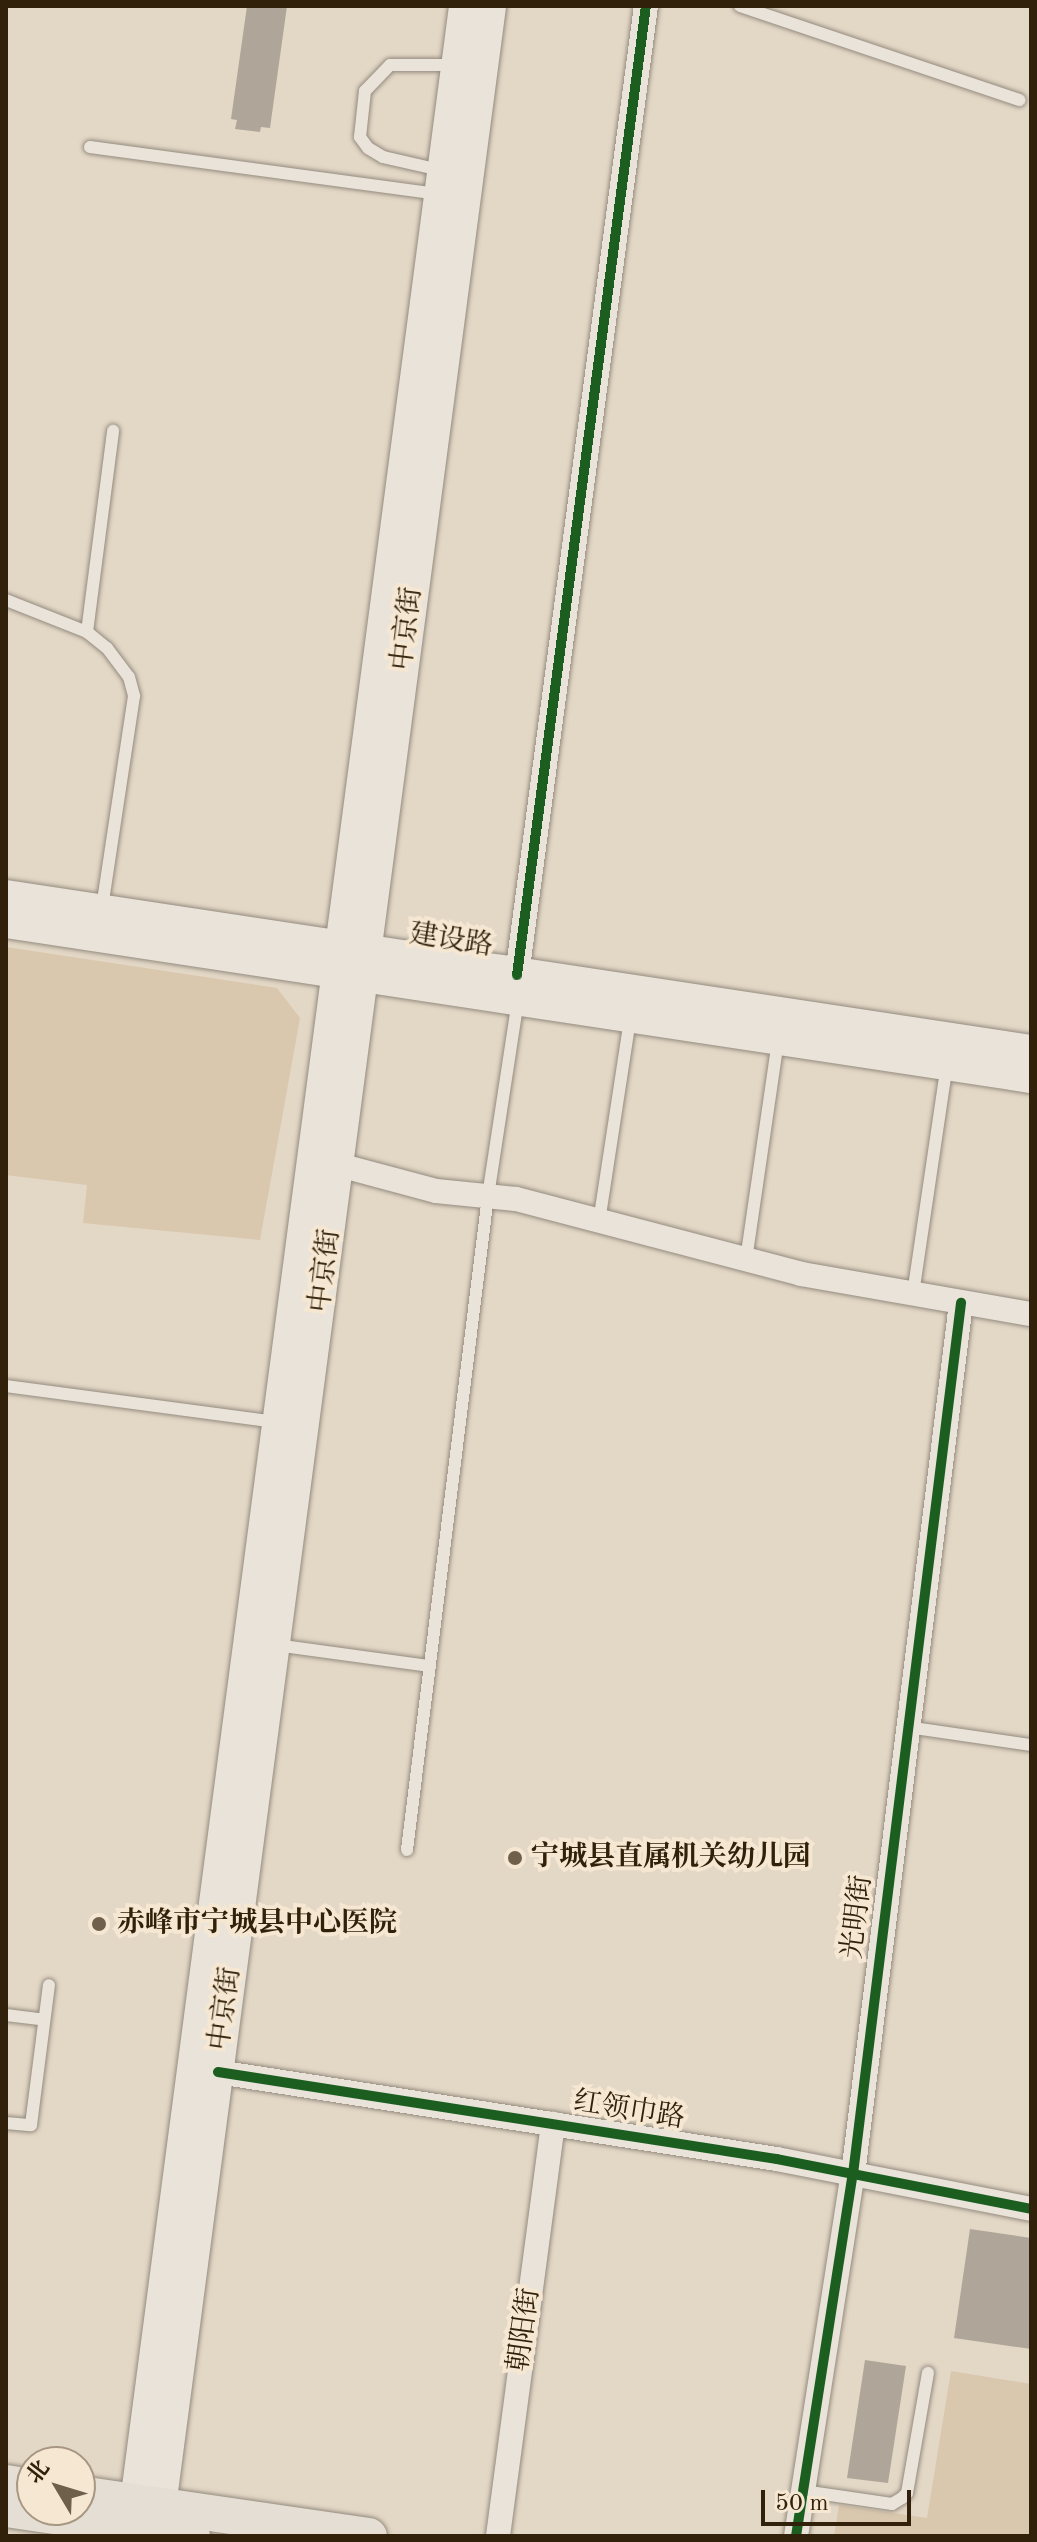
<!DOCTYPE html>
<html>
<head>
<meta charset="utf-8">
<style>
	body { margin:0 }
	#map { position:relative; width:1037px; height:2542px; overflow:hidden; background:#e3d7c6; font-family:"Old Standard TT","Noto Serif SC",serif }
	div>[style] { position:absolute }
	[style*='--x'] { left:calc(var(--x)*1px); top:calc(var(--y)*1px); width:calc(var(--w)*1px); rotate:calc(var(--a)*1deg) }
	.green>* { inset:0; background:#d9c7ae }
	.building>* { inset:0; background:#afa699 }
	.roads { filter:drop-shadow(0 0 2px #948b7e) drop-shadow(0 0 2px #948b7e) }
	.lane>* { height:12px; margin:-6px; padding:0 6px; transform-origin:6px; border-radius:6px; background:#e9e3da }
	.street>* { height:24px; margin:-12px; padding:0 12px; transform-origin:12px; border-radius:12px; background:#e9e3da }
	.secondary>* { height:32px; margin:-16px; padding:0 16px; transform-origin:16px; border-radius:16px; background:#e9e3da }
	.primary>* { height:36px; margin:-18px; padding:0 18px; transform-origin:18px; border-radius:18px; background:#e5ded4 }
	.cycleway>* { height:10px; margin:-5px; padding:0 5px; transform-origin:5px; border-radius:5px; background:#1b5e20 }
	.dots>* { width:22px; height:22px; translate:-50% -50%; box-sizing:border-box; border:4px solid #f5e7d2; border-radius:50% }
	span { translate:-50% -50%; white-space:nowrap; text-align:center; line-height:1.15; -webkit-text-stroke:8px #f5e7d2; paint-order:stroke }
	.street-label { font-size:28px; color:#31200a }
	.poi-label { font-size:28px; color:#31200a; font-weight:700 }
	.left { translate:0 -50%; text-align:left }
	.frame { position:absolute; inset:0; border:8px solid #31200a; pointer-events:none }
	.north { position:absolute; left:16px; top:2446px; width:80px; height:80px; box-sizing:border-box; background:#f5e7d2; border:2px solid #a79782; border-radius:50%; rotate:308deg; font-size:22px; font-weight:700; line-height:32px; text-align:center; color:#31200a }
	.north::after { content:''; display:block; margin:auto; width:28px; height:36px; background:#6f604c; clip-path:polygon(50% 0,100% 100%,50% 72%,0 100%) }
	.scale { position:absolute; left:761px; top:2490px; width:150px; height:36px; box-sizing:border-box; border:4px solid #31200a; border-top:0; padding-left:10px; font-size:24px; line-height:28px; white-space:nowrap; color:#31200a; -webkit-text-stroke:6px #f5e7d2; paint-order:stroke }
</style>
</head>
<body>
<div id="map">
	<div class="green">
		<div style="clip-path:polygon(6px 947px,277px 988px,300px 1018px,260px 1240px,83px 1223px,87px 1185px,6px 1175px)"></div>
		<div style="clip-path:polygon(951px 2371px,1031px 2384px,1030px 2536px,834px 2536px,839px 2505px,927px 2518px)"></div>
	</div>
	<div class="building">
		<div style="clip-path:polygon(247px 6px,287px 6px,270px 128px,261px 127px,260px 132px,235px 129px,237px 120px,231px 119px)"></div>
		<div style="clip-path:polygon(970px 2229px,1031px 2238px,1031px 2349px,954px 2338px)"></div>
		<div style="clip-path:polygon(865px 2360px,906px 2366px,888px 2483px,847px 2478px)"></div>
	</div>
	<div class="roads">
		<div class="lane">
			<div style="--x:740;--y:6;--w:295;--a:18.6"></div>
			<div style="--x:90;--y:147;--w:352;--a:7.7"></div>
			<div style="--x:440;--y:170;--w:58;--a:-167.2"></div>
			<div style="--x:383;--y:157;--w:17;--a:-149"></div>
			<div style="--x:368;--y:148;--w:14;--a:-126"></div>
			<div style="--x:360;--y:137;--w:46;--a:-83.8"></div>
			<div style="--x:365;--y:91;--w:36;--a:-46"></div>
			<div style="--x:390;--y:65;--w:64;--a:0"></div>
			<div style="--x:6;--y:600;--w:87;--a:21.6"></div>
			<div style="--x:87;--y:632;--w:26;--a:39"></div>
			<div style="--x:107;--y:648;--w:36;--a:53"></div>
			<div style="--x:129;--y:677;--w:20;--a:75"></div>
			<div style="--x:134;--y:696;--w:214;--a:98.6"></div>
			<div style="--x:87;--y:632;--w:203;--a:-82.6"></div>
			<div style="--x:599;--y:1222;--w:205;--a:-81.3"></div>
			<div style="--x:746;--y:1260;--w:221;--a:-81.7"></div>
			<div style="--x:913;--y:1294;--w:232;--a:-81.6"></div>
			<div style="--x:6;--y:1386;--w:272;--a:7.6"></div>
			<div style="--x:276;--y:1645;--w:155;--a:7.8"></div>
			<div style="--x:907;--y:1727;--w:125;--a:8.3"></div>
			<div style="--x:407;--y:1850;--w:659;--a:-82.94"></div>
			<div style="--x:488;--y:1196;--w:197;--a:-81.3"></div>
			<div style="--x:6;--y:2015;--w:38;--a:7"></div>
			<div style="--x:6;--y:2123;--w:25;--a:5"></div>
			<div style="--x:31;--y:2125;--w:141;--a:-82.7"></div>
			<div style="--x:803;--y:2491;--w:90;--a:8.3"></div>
			<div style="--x:892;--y:2504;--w:12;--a:-31"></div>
			<div style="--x:902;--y:2498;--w:7;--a:-45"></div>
			<div style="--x:907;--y:2493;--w:122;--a:-80.1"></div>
		</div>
		<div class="street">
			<div style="--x:517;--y:975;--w:978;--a:-82.42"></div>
			<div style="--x:339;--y:1165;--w:100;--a:15"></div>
			<div style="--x:436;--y:1191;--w:80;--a:5.7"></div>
			<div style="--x:516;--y:1199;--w:295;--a:14.7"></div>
			<div style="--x:801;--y:1274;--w:233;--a:9.9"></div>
			<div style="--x:218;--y:2072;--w:566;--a:8.85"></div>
			<div style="--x:777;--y:2159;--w:259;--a:11.1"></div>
			<div style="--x:498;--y:2536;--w:416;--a:-82.4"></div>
			<div style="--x:796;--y:2536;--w:366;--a:-81.1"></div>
			<div style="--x:853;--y:2174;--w:878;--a:-82.93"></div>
		</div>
		<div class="secondary">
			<div style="--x:6;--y:896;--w:1037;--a:8.6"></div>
			<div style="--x:6;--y:922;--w:1037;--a:8.6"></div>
			<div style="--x:133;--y:2525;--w:2541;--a:-82.49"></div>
			<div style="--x:157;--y:2529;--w:2545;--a:-82.48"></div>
		</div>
		<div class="primary">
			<div style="--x:6;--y:2483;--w:26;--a:9"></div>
			<div style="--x:80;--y:2494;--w:292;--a:8.3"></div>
			<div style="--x:6;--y:2509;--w:188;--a:8.3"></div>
		</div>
	</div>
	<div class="cycleway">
		<div style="--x:517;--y:975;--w:978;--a:-82.42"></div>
		<div style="--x:218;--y:2072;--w:566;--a:8.85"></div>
		<div style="--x:777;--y:2159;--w:259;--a:11.1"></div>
		<div style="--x:796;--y:2536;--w:366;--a:-81.1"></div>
		<div style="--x:853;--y:2174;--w:878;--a:-82.93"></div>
	</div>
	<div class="dots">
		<div style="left:515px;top:1858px;background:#6f604c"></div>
		<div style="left:99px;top:1924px;background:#6f604c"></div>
	</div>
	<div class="street-label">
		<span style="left:408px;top:629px;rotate:-83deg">中京街</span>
		<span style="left:451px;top:941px;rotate:9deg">建设路</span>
		<span style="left:326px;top:1271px;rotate:-83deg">中京街</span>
		<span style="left:858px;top:1917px;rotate:-83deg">光明街</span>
		<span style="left:226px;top:2009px;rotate:-82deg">中京街</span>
		<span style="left:629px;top:2111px;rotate:9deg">红领巾路</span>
		<span style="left:525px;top:2330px;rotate:-82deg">朝阳街</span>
	</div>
	<div class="poi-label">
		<span class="left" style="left:531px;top:1858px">宁城县直属机关幼儿园</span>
		<span class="left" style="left:117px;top:1924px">赤峰市宁城县中心医院</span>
	</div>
	<div class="frame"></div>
	<div class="north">北</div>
	<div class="scale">50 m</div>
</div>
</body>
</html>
